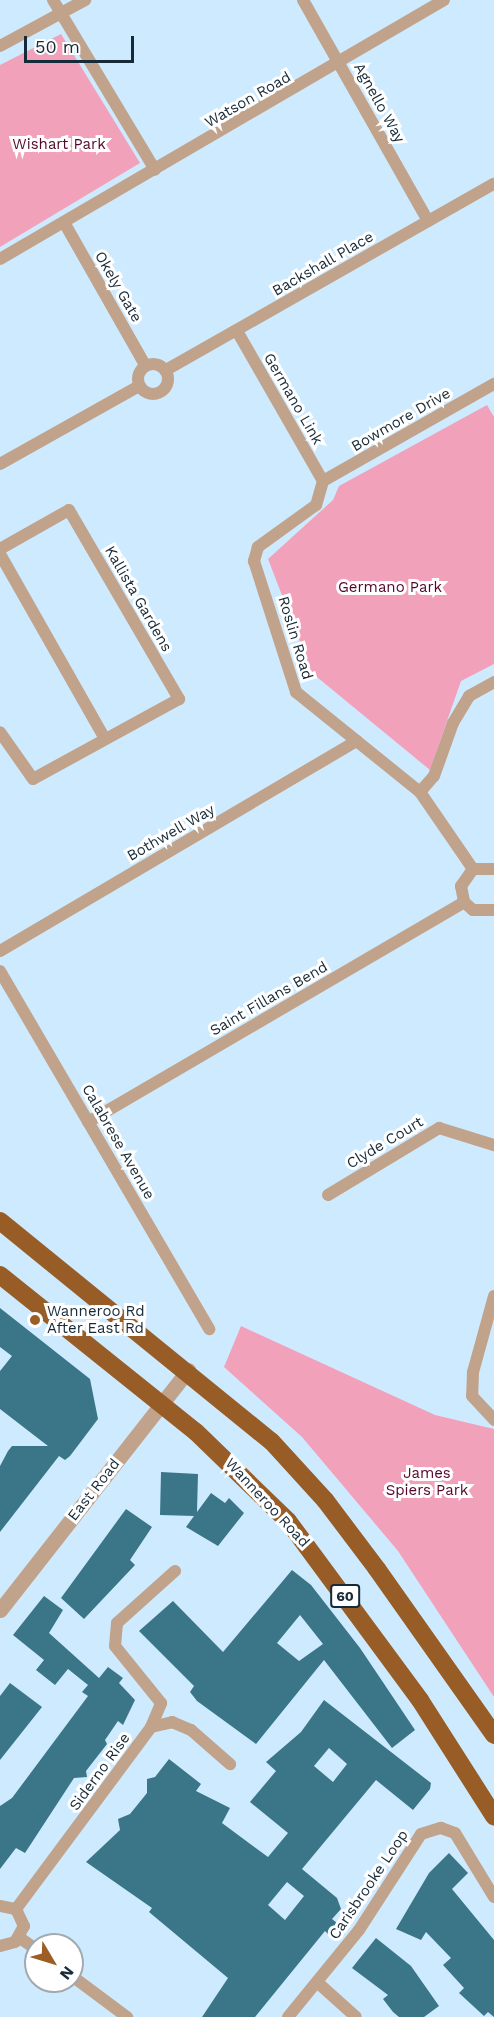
<!DOCTYPE html>
<html>
<head>
<meta charset="utf-8">
<style>
	body { margin:0 }
	#map { position:relative; width:494px; height:2017px; overflow:hidden; background:#ceeaff; font-family:"Work Sans",sans-serif }
	div>[style] { position:absolute }
	[style*='--x'] { left:calc(var(--x)*1px); top:calc(var(--y)*1px); width:calc(var(--w)*1px); rotate:calc(var(--a)*1deg) }
	.green>* { inset:0; background:#f2a1ba }
	.building>* { inset:0; background:#3a7688 }
	.minor>* { height:12px; margin:-6px; padding:0 6px; transform-origin:6px; border-radius:6px; background:#c1a28a }
	.minor>.ring { margin:-6px; padding:0; box-sizing:content-box; background:none; border:12px solid #c1a28a; border-radius:50% }
	.tertiary>* { height:15px; margin:-7.5px; padding:0 7.5px; transform-origin:7.5px; border-radius:7.5px; background:#c1a28a }
	.trunk>* { height:18px; margin:-9px; padding:0 9px; transform-origin:9px; border-radius:9px; background:#985d26 }
	.dots>* { width:16px; height:16px; translate:-50% -50%; box-sizing:border-box; border:3px solid #fff; border-radius:50% }
	span { translate:-50% -50%; white-space:nowrap; text-align:center; line-height:1.15; -webkit-text-stroke:6px #fff; paint-order:stroke }
	.shield-label span { padding:2px 4px; background:#fff; border:2px solid; border-radius:4px; -webkit-text-stroke-width:0 }
	.shield-label { font-size:14px; color:#172a37; font-weight:700 }
	.street-label { font-size:15px; color:#172a37 }
	.park-label { font-size:15px; color:#55062c }
	.poi-label { font-size:15px; color:#172a37 }
	.left { translate:0 -50%; text-align:left }
	.north { position:absolute; left:24px; top:1933px; width:60px; height:60px; box-sizing:border-box; background:#fff; border:2px solid #a2aaaf; border-radius:50%; rotate:128deg; font-size:16px; font-weight:700; line-height:24px; text-align:center; color:#172a37 }
	.north::after { content:''; display:block; margin:auto; width:21px; height:27px; background:#9c5e24; clip-path:polygon(50% 0,100% 100%,50% 72%,0 100%) }
	.scale { position:absolute; left:24px; top:36px; width:110px; height:27px; box-sizing:border-box; border:3px solid #172a37; border-top:0; padding-left:8px; font-size:18px; line-height:21px; white-space:nowrap; color:#172a37; -webkit-text-stroke:4px #fff; paint-order:stroke }
</style>
</head>
<body>
<div id="map">
	<div class="green">
		<div style="clip-path:polygon(61px 34px,140px 163px,0 247px,0 65px)"></div>
		<div style="clip-path:polygon(487px 405px,494px 417px,494px 664px,461px 681px,430px 770px,312px 673px,268px 559px,333px 500px,339px 486px)"></div>
		<div style="clip-path:polygon(241px 1326px,435px 1415px,494px 1429px,494px 1697px,398px 1551px,302px 1437px,224px 1367px)"></div>
	</div>
	<div class="building">
		<div style="clip-path:polygon(0 1308px,90px 1379px,98px 1419px,70px 1456px,65px 1460px,59px 1456px,0 1532px,0 1466px,8px 1451px,12px 1446px,48px 1446px,0 1409px,0 1371px,12px 1356px,0 1347px)"></div>
		<div style="clip-path:polygon(161px 1472px,198px 1474px,197px 1512px,211px 1493px,225px 1503px,229px 1498px,244px 1513px,218px 1546px,186px 1527px,194px 1516px,160px 1515px)"></div>
		<div style="clip-path:polygon(126px 1509px,152px 1527px,130px 1560px,135px 1565px,84px 1619px,61px 1598px)"></div>
		<div style="clip-path:polygon(evenodd,292px 1570px,311px 1585px,360px 1648px,415px 1730px,392px 1748px,324px 1660px,256px 1744px,197px 1701px,190px 1692px,194px 1686px,139px 1631px,173px 1601px,223px 1652px,292px 1570px,300px 1615px,323px 1644px,299px 1661px,277px 1643px,300px 1615px)"></div>
		<div style="clip-path:polygon(44px 1596px,63px 1610px,49px 1633px,99px 1678px,108px 1667px,123px 1678px,119px 1683px,135px 1700px,123px 1725px,118px 1721px,105px 1740px,107px 1744px,86px 1771px,87px 1777px,74px 1778px,25px 1853px,16px 1848px,0 1869px,0 1806px,12px 1798px,88px 1696px,82px 1692px,88px 1685px,68px 1669px,55px 1685px,36px 1670px,44px 1660px,13px 1635px)"></div>
		<div style="clip-path:polygon(10px 1683px,42px 1707px,0 1760px,0 1696px)"></div>
		<div style="clip-path:polygon(evenodd,324px 1700px,431px 1783px,430px 1789px,413px 1810px,376px 1780px,302px 1869px,337px 1898px,341px 1909px,332px 1919px,337px 1923px,328px 1934px,325px 1931px,255px 2017px,202px 2017px,228px 1978px,149px 1912px,152px 1908px,86px 1862px,120px 1830px,118px 1819px,130px 1814px,147px 1793px,147px 1779px,155px 1777px,169px 1759px,201px 1784px,196px 1791px,230px 1808px,222px 1823px,268px 1857px,288px 1833px,250px 1802px,276px 1771px,266px 1762px,301px 1732px,324px 1700px,329px 1748px,347px 1764px,333px 1782px,314px 1766px,329px 1748px,324px 1700px,287px 1882px,304px 1896px,285px 1920px,268px 1905px,287px 1882px)"></div>
		<div style="clip-path:polygon(449px 1853px,468px 1873px,452px 1889px,494px 1940px,494px 2017px,488px 2012px,484px 2016px,459px 1993px,464px 1988px,443px 1965px,451px 1958px,426px 1932px,421px 1940px,396px 1929px,429px 1873px)"></div>
		<div style="clip-path:polygon(376px 1938px,411px 1966px,439px 2006px,424px 2017px,399px 2017px,393px 2012px,383px 1999px,388px 1995px,352px 1968px)"></div>
	</div>
	<div class="minor">
		<div style="--x:53;--y:0;--w:198;--a:59"></div>
		<div style="--x:303;--y:0;--w:254;--a:60.5"></div>
		<div style="--x:0;--y:46;--w:97;--a:-28.4"></div>
		<div style="--x:65;--y:224;--w:162;--a:60.4"></div>
		<div style="--x:0;--y:259;--w:514;--a:-30.26"></div>
		<div style="--x:237;--y:331;--w:173;--a:60.2"></div>
		<div class="ring" style="left:138px;top:364px;width:18px;height:18px"></div>
		<div style="--x:166;--y:370;--w:377;--a:-29.6"></div>
		<div style="--x:0;--y:464;--w:159;--a:-29.3"></div>
		<div style="--x:323;--y:481;--w:25;--a:106"></div>
		<div style="--x:316;--y:505;--w:72;--a:144.1"></div>
		<div style="--x:258;--y:547;--w:15;--a:106"></div>
		<div style="--x:254;--y:561;--w:138;--a:72.2"></div>
		<div style="--x:296;--y:692;--w:159;--a:38.9"></div>
		<div style="--x:420;--y:792;--w:93;--a:55.5"></div>
		<div style="--x:323;--y:481;--w:197;--a:-29.6"></div>
		<div style="--x:0;--y:549;--w:79;--a:-29.5"></div>
		<div style="--x:69;--y:510;--w:219;--a:59.8"></div>
		<div style="--x:179;--y:699;--w:166;--a:151.3"></div>
		<div style="--x:33;--y:779;--w:57;--a:-125.1"></div>
		<div style="--x:0;--y:554;--w:210;--a:60.4"></div>
		<div style="--x:420;--y:792;--w:21;--a:-49"></div>
		<div style="--x:434;--y:776;--w:56;--a:-70.3"></div>
		<div style="--x:453;--y:723;--w:31;--a:-59"></div>
		<div style="--x:469;--y:696;--w:29;--a:-29"></div>
		<div style="--x:494;--y:869;--w:21;--a:180"></div>
		<div style="--x:473;--y:869;--w:21;--a:125"></div>
		<div style="--x:461;--y:886;--w:16;--a:79"></div>
		<div style="--x:464;--y:902;--w:12;--a:42"></div>
		<div style="--x:473;--y:910;--w:21;--a:0"></div>
		<div style="--x:0;--y:951;--w:414;--a:-30.5"></div>
		<div style="--x:0;--y:971;--w:415;--a:59.7"></div>
		<div style="--x:88;--y:1122;--w:436;--a:-30.3"></div>
		<div style="--x:328;--y:1195;--w:130;--a:-31.1"></div>
		<div style="--x:439;--y:1128;--w:58;--a:17.2"></div>
		<div style="--x:494;--y:1296;--w:79;--a:105.4"></div>
		<div style="--x:473;--y:1372;--w:24;--a:92"></div>
		<div style="--x:472;--y:1396;--w:33;--a:47"></div>
		<div style="--x:151;--y:1727;--w:26;--a:-67"></div>
		<div style="--x:161;--y:1703;--w:73;--a:-128.9"></div>
		<div style="--x:115;--y:1646;--w:23;--a:-85"></div>
		<div style="--x:117;--y:1623;--w:78;--a:-41.9"></div>
		<div style="--x:0;--y:1906;--w:16;--a:11"></div>
		<div style="--x:16;--y:1909;--w:19;--a:65"></div>
		<div style="--x:24;--y:1926;--w:18;--a:119"></div>
		<div style="--x:15;--y:1942;--w:16;--a:165"></div>
		<div style="--x:16;--y:1909;--w:227;--a:-53.4"></div>
		<div style="--x:151;--y:1727;--w:22;--a:-13"></div>
		<div style="--x:172;--y:1722;--w:21;--a:23"></div>
		<div style="--x:191;--y:1730;--w:52;--a:41.1"></div>
		<div style="--x:20;--y:1938;--w:19;--a:35"></div>
		<div style="--x:72;--y:1976;--w:69;--a:36.7"></div>
		<div style="--x:317;--y:1982;--w:52;--a:41.9"></div>
		<div style="--x:288;--y:2017;--w:112;--a:-50.8"></div>
		<div style="--x:359;--y:1930;--w:114;--a:-57.1"></div>
		<div style="--x:421;--y:1834;--w:21;--a:-17"></div>
		<div style="--x:441;--y:1828;--w:15;--a:20"></div>
		<div style="--x:455;--y:1833;--w:75;--a:58.6"></div>
	</div>
	<div class="tertiary">
		<div style="--x:0;--y:1610;--w:305;--a:-51.9"></div>
	</div>
	<div class="trunk">
		<div style="--x:0;--y:1221;--w:350;--a:39.1"></div>
		<div style="--x:272;--y:1442;--w:79;--a:47.6"></div>
		<div style="--x:325;--y:1500;--w:86;--a:53"></div>
		<div style="--x:377;--y:1569;--w:203;--a:54.8"></div>
		<div style="--x:0;--y:1275;--w:251;--a:38.7"></div>
		<div style="--x:196;--y:1432;--w:128;--a:44.1"></div>
		<div style="--x:288;--y:1521;--w:222;--a:53.6"></div>
		<div style="--x:420;--y:1700;--w:138;--a:57.5"></div>
	</div>
	<div class="dots">
		<div style="left:35px;top:1320px;background:#9c5e24"></div>
	</div>
	<div class="shield-label">
		<span style="left:345px;top:1596px">60</span>
	</div>
	<div class="street-label">
		<span style="left:248px;top:100px;rotate:-30deg">Watson Road</span>
		<span style="left:379px;top:103px;rotate:61deg">Agnello Way</span>
		<span style="left:323px;top:264px;rotate:-30deg">Backshall Place</span>
		<span style="left:118px;top:287px;rotate:60deg">Okely Gate</span>
		<span style="left:293px;top:399px;rotate:60deg">Germano Link</span>
		<span style="left:401px;top:420px;rotate:-30deg">Bowmore Drive</span>
		<span style="left:138px;top:599px;rotate:60deg">Kallista Gardens</span>
		<span style="left:295px;top:638px;rotate:73deg">Roslin Road</span>
		<span style="left:171px;top:833px;rotate:-30deg">Bothwell Way</span>
		<span style="left:269px;top:999px;rotate:-30deg">Saint Fillans Bend</span>
		<span style="left:118px;top:1142px;rotate:60deg">Calabrese Avenue</span>
		<span style="left:385px;top:1143px;rotate:-31deg">Clyde Court</span>
		<span style="left:94px;top:1490px;rotate:-52deg">East Road</span>
		<span style="left:267px;top:1503px;rotate:47deg">Wanneroo Road</span>
		<span style="left:100px;top:1772px;rotate:-54deg">Siderno Rise</span>
		<span style="left:369px;top:1885px;rotate:-56deg">Carisbrooke Loop</span>
	</div>
	<div class="park-label">
		<span style="left:59px;top:145px">Wishart Park</span>
		<span style="left:390px;top:588px">Germano Park</span>
		<span style="left:427px;top:1482px">James<br>Spiers Park</span>
	</div>
	<div class="poi-label">
		<span class="left" style="left:47px;top:1320px">Wanneroo Rd<br>After East Rd</span>
	</div>
	<div class="north">N</div>
	<div class="scale">50 m</div>
</div>
</body>
</html>
